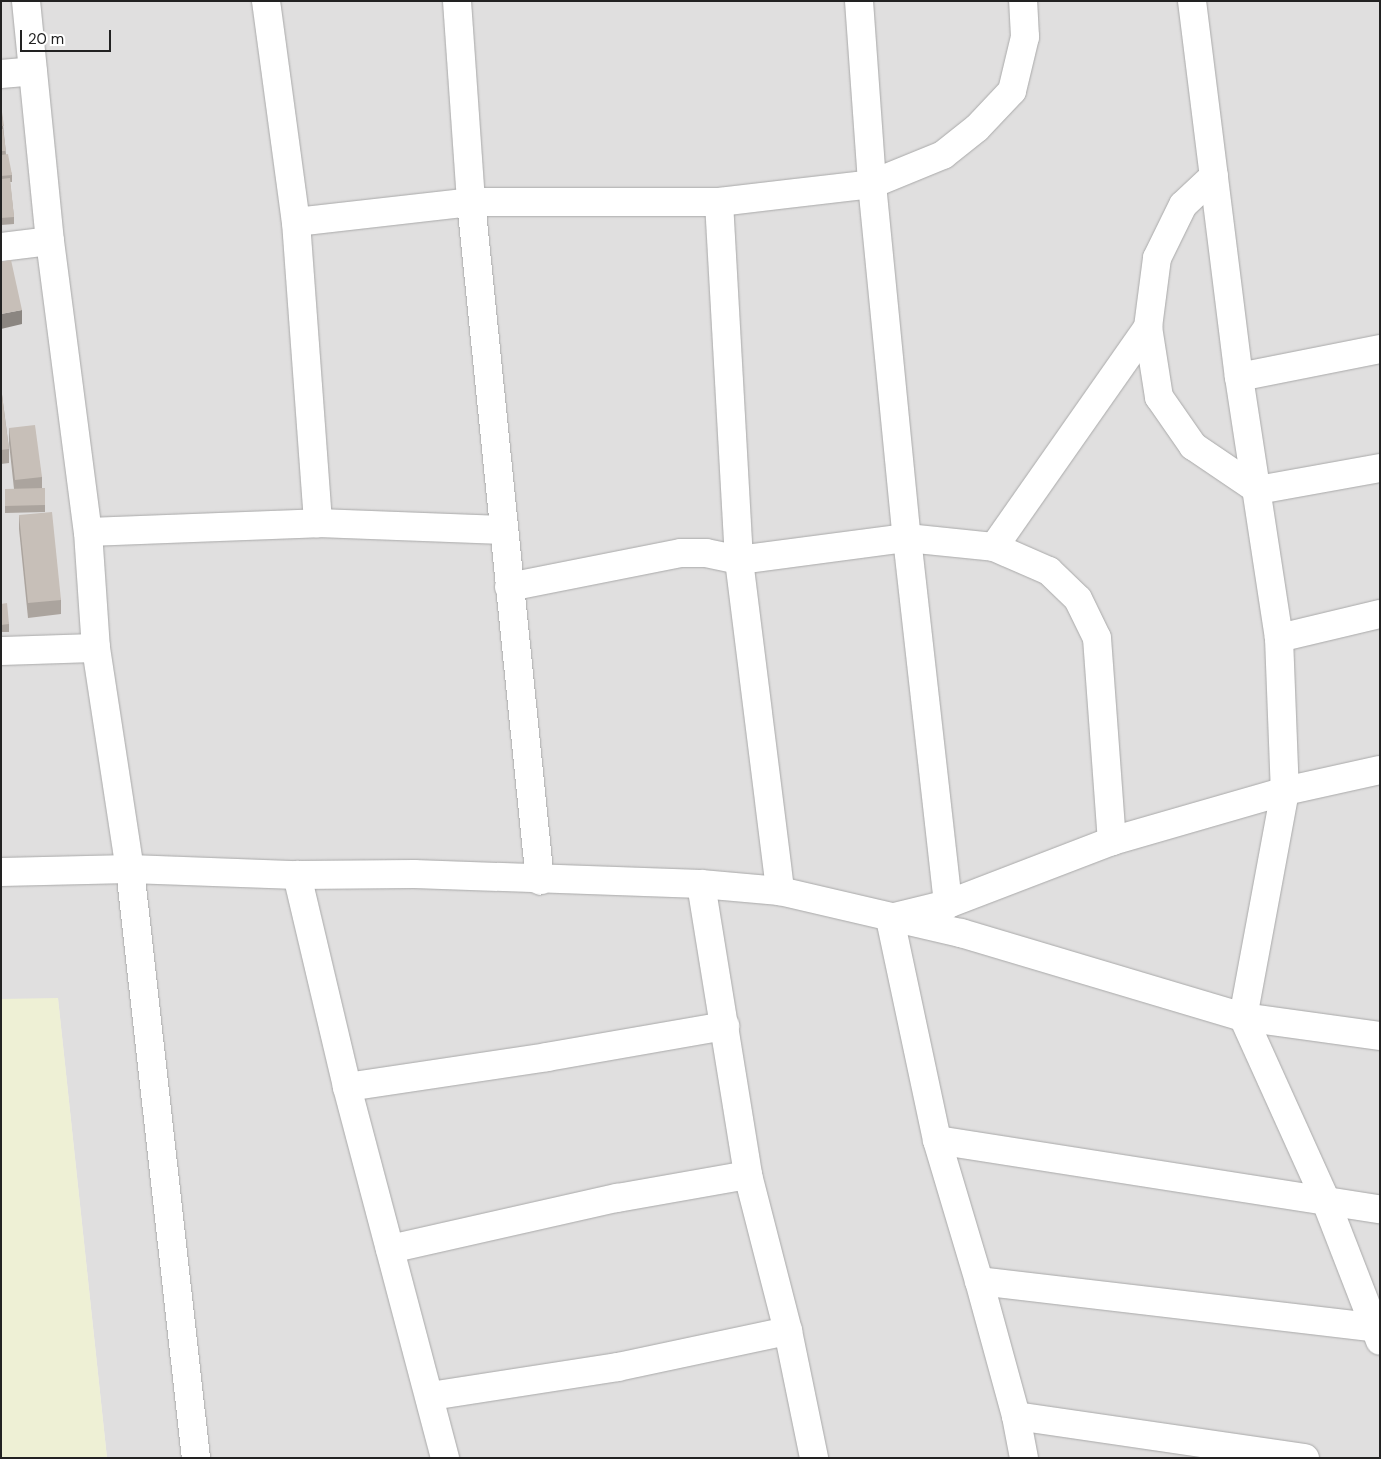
<!DOCTYPE html>
<html>
<head>
<meta charset="utf-8">
<style>
	body { margin:0 }
	#map { position:relative; width:1381px; height:1459px; overflow:hidden; background:#f2efe9; font-family:"DM Sans",sans-serif }
	div>[style] { position:absolute }
	[style*='--x'] { left:calc(var(--x)*1px); top:calc(var(--y)*1px); width:calc(var(--w)*1px); rotate:calc(var(--a)*1deg) }
	.residential>* { inset:0; background:#e0dfdf }
	.farmland>* { inset:0; background:#eef0d5 }
	.roads { filter:drop-shadow(0 0 1px #a9a9a9) drop-shadow(0 0 1px #a9a9a9) }
	.minor>* { height:28px; margin:-14px; padding:0 14px; transform-origin:14px; border-radius:14px; background:#fff }
	.wall>* { inset:0; background:#aba49e }
	.shaded-wall>* { inset:0; background:#8b8681 }
	.building>* { inset:0; background:#c7bfb8 }
	span { translate:-50% -50%; white-space:nowrap; text-align:center; line-height:1.15; -webkit-text-stroke:4.5px #fff; paint-order:stroke }
	.frame { position:absolute; inset:0; border:2px solid #222; pointer-events:none }
	.scale { position:absolute; left:20px; top:30px; width:91px; height:22px; box-sizing:border-box; border:2px solid #222; border-top:0; padding-left:6px; font-size:15px; line-height:18px; white-space:nowrap; color:#222; -webkit-text-stroke:4px #fff; paint-order:stroke }
</style>
</head>
<body>
<div id="map">
	<div class="residential">
		<div style="clip-path:polygon(1px 1px,1380px 1px,1380px 1458px,107px 1458px,58px 999px,1px 999px)"></div>
	</div>
	<div class="farmland">
		<div style="clip-path:polygon(58px 998px,107px 1458px,1px 1458px,1px 999px)"></div>
	</div>
	<div class="roads">
		<div class="minor">
			<div style="--x:26;--y:1;--w:241;--a:84.3"></div>
			<div style="--x:50;--y:241;--w:293;--a:82.6"></div>
			<div style="--x:88;--y:532;--w:116;--a:86.1"></div>
			<div style="--x:96;--y:648;--w:224;--a:81.3"></div>
			<div style="--x:130;--y:869;--w:593;--a:83.61"></div>
			<div style="--x:266;--y:1;--w:223;--a:82.3"></div>
			<div style="--x:296;--y:222;--w:302;--a:85.8"></div>
			<div style="--x:457;--y:1;--w:201;--a:86"></div>
			<div style="--x:471;--y:202;--w:682;--a:84.2"></div>
			<div style="--x:859;--y:1;--w:183;--a:85.9"></div>
			<div style="--x:872;--y:184;--w:356;--a:84.4"></div>
			<div style="--x:907;--y:538;--w:368;--a:83.6"></div>
			<div style="--x:1192;--y:1;--w:379;--a:82.9"></div>
			<div style="--x:1239;--y:377;--w:264;--a:81.3"></div>
			<div style="--x:1279;--y:638;--w:153;--a:87.8"></div>
			<div style="--x:1285;--y:791;--w:230;--a:100.5"></div>
			<div style="--x:1243;--y:1017;--w:200;--a:65.7"></div>
			<div style="--x:1325;--y:1199;--w:152;--a:68.8"></div>
			<div style="--x:1;--y:74;--w:32;--a:-5"></div>
			<div style="--x:1214;--y:176;--w:42;--a:136.9"></div>
			<div style="--x:1183;--y:205;--w:59;--a:116.1"></div>
			<div style="--x:1157;--y:258;--w:70;--a:97.4"></div>
			<div style="--x:1148;--y:327;--w:71;--a:81.1"></div>
			<div style="--x:1159;--y:397;--w:60;--a:55.2"></div>
			<div style="--x:1193;--y:446;--w:78;--a:34.1"></div>
			<div style="--x:1258;--y:490;--w:124;--a:-10.2"></div>
			<div style="--x:719;--y:202;--w:359;--a:86.8"></div>
			<div style="--x:739;--y:560;--w:334;--a:82.9"></div>
			<div style="--x:296;--y:222;--w:176;--a:-6.5"></div>
			<div style="--x:471;--y:202;--w:248;--a:0"></div>
			<div style="--x:719;--y:202;--w:154;--a:-6.7"></div>
			<div style="--x:872;--y:184;--w:77;--a:-22.2"></div>
			<div style="--x:943;--y:155;--w:43;--a:-38.5"></div>
			<div style="--x:977;--y:128;--w:51;--a:-46.6"></div>
			<div style="--x:1012;--y:91;--w:56;--a:-76.5"></div>
			<div style="--x:1025;--y:37;--w:36;--a:-93"></div>
			<div style="--x:1;--y:247;--w:49;--a:-7"></div>
			<div style="--x:1239;--y:377;--w:144;--a:-11.2"></div>
			<div style="--x:88;--y:532;--w:230;--a:-2.2"></div>
			<div style="--x:318;--y:523;--w:185;--a:2.2"></div>
			<div style="--x:994;--y:547;--w:269;--a:-55"></div>
			<div style="--x:509;--y:587;--w:175;--a:-11.2"></div>
			<div style="--x:681;--y:553;--w:25;--a:0"></div>
			<div style="--x:706;--y:553;--w:34;--a:12"></div>
			<div style="--x:739;--y:560;--w:169;--a:-7.5"></div>
			<div style="--x:907;--y:538;--w:87;--a:5.9"></div>
			<div style="--x:994;--y:547;--w:60;--a:23.6"></div>
			<div style="--x:1049;--y:571;--w:40;--a:44"></div>
			<div style="--x:1078;--y:599;--w:43;--a:64"></div>
			<div style="--x:1097;--y:638;--w:204;--a:85.8"></div>
			<div style="--x:1279;--y:638;--w:104;--a:-13.4"></div>
			<div style="--x:1;--y:651;--w:95;--a:-1.8"></div>
			<div style="--x:1;--y:872;--w:129;--a:-1.3"></div>
			<div style="--x:130;--y:869;--w:167;--a:2.1"></div>
			<div style="--x:297;--y:875;--w:117;--a:-0.5"></div>
			<div style="--x:414;--y:874;--w:287;--a:2"></div>
			<div style="--x:701;--y:884;--w:79;--a:5.1"></div>
			<div style="--x:780;--y:891;--w:186;--a:13.1"></div>
			<div style="--x:961;--y:933;--w:294;--a:16.6"></div>
			<div style="--x:1243;--y:1017;--w:138;--a:7.9"></div>
			<div style="--x:297;--y:875;--w:218;--a:76.7"></div>
			<div style="--x:347;--y:1087;--w:384;--a:75.2"></div>
			<div style="--x:701;--y:884;--w:295;--a:80.8"></div>
			<div style="--x:748;--y:1175;--w:161;--a:75.6"></div>
			<div style="--x:788;--y:1331;--w:130;--a:78.4"></div>
			<div style="--x:347;--y:1087;--w:202;--a:-8.5"></div>
			<div style="--x:547;--y:1057;--w:181;--a:-9.9"></div>
			<div style="--x:937;--y:1140;--w:448;--a:8.9"></div>
			<div style="--x:390;--y:1249;--w:233;--a:-12.7"></div>
			<div style="--x:617;--y:1198;--w:133;--a:-10"></div>
			<div style="--x:979;--y:1281;--w:404;--a:6.7"></div>
			<div style="--x:431;--y:1396;--w:189;--a:-8.8"></div>
			<div style="--x:618;--y:1367;--w:174;--a:-12"></div>
			<div style="--x:1016;--y:1416;--w:292;--a:8.3"></div>
			<div style="--x:1024;--y:1458;--w:43;--a:-100.8"></div>
			<div style="--x:1016;--y:1416;--w:140;--a:-105.3"></div>
			<div style="--x:979;--y:1281;--w:147;--a:-106.6"></div>
			<div style="--x:937;--y:1140;--w:227;--a:-102"></div>
			<div style="--x:890;--y:918;--w:60;--a:-13.6"></div>
			<div style="--x:948;--y:904;--w:176;--a:-21"></div>
			<div style="--x:1112;--y:841;--w:180;--a:-16.1"></div>
			<div style="--x:1285;--y:791;--w:97;--a:-12.5"></div>
		</div>
	</div>
	<div class="wall">
		<div style="clip-path:polygon(1px 105px,6px 154px,12px 175px,12px 182px,10px 182px,14px 217px,14px 224px,1px 225px)"></div>
		<div style="clip-path:polygon(1px 387px,9px 449px,9px 463px,1px 464px)"></div>
		<div style="clip-path:polygon(9px 428px,42px 477px,42px 488px,45px 488px,45px 512px,5px 513px,5px 489px,14px 489px,9px 443px)"></div>
		<div style="clip-path:polygon(1px 487px,2px 494px,2px 508px,1px 508px)"></div>
		<div style="clip-path:polygon(19px 515px,61px 600px,61px 614px,28px 618px,19px 529px)"></div>
		<div style="clip-path:polygon(1px 604px,9px 624px,9px 632px,1px 632px)"></div>
	</div>
	<div class="shaded-wall">
		<div style="clip-path:polygon(22px 310px,22px 324px,1px 329px,1px 314px)"></div>
	</div>
	<div class="building">
		<div style="clip-path:polygon(1px 105px,4px 126px,1px 126px)"></div>
		<div style="clip-path:polygon(1px 129px,3px 129px,6px 151px,1px 151px)"></div>
		<div style="clip-path:polygon(8px 154px,12px 175px,1px 176px,1px 155px)"></div>
		<div style="clip-path:polygon(10px 178px,14px 217px,1px 218px,1px 179px)"></div>
		<div style="clip-path:polygon(11px 260px,22px 310px,1px 314px,1px 262px)"></div>
		<div style="clip-path:polygon(1px 387px,9px 449px,1px 450px)"></div>
		<div style="clip-path:polygon(35px 425px,42px 477px,15px 480px,9px 428px)"></div>
		<div style="clip-path:polygon(45px 488px,45px 505px,5px 506px,5px 489px)"></div>
		<div style="clip-path:polygon(52px 512px,61px 600px,28px 603px,19px 515px)"></div>
		<div style="clip-path:polygon(7px 603px,9px 624px,1px 625px,1px 604px)"></div>
	</div>
	<div class="frame"></div>
	<div class="scale">20 m</div>
</div>
</body>
</html>
